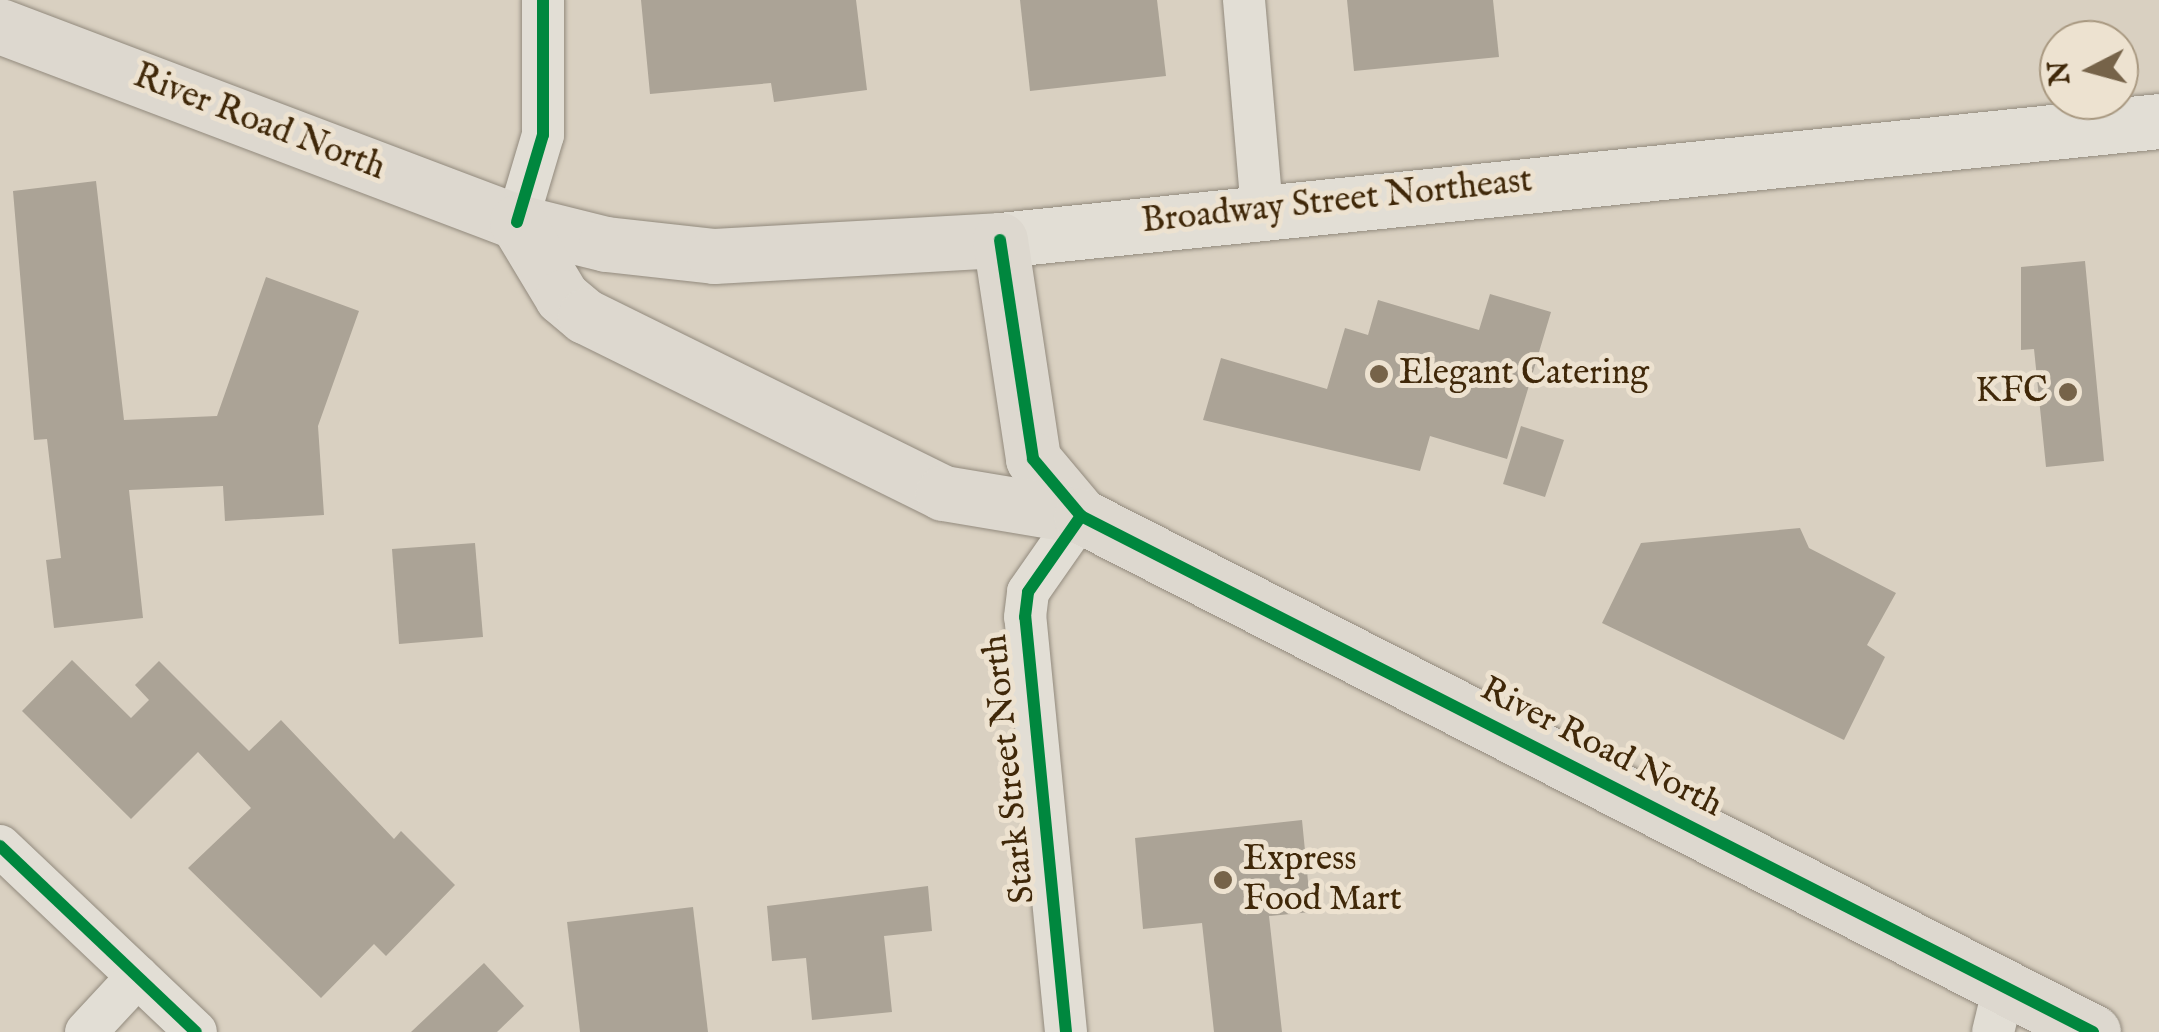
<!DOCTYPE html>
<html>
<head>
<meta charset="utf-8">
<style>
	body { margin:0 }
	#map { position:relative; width:2159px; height:1032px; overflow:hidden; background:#d9d0c1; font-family:"IM FELL English",serif }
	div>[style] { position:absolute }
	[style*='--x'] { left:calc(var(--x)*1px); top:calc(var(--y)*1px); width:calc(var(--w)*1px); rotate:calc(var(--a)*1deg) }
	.building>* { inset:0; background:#aba396 }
	.roads { filter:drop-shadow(0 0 2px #928a7d) drop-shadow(0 0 2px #928a7d) }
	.minor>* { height:42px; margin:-21px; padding:0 21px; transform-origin:21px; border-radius:21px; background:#e2ded5 }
	.secondary>* { height:55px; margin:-27.5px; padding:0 27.5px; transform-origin:27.5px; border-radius:27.5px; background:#e2ded5 }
	.primary>* { height:55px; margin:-27.5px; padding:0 27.5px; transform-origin:27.5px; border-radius:27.5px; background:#ddd8cf }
	.cycleway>* { height:12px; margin:-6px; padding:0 6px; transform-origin:6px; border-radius:6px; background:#00873e }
	.dots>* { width:28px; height:28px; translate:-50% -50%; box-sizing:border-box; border:5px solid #ede2d0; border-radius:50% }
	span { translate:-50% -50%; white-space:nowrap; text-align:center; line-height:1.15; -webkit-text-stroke:10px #ede2d0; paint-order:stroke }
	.street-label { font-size:35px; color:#402809 }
	.poi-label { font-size:35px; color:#402809 }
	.left { translate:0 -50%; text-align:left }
	.right { translate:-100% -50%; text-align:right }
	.north { position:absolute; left:2039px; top:20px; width:100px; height:100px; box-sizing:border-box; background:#ede2d0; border:2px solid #a89880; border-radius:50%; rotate:264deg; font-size:28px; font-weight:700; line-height:40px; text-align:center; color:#402809 }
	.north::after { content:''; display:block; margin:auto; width:35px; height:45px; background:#766349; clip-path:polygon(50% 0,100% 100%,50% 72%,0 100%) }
</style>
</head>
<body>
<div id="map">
	<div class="building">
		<div style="clip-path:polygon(641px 0,856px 0,867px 90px,774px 102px,771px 83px,650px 94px)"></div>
		<div style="clip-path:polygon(1020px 0,1157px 0,1166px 76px,1030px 91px)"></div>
		<div style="clip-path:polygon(1347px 0,1493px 0,1499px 57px,1354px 71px)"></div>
		<div style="clip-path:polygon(96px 181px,124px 420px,217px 416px,266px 277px,359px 311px,318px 426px,324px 515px,225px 521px,223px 486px,129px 490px,143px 618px,54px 628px,46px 560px,61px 558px,47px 439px,34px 440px,13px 191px)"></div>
		<div style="clip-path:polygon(2085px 261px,2104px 461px,2046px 467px,2034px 349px,2021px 350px,2021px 267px)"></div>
		<div style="clip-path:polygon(1490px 294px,1551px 312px,1507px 459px,1430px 436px,1420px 471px,1203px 420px,1221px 358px,1327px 389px,1345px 328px,1368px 335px,1378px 300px,1479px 330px)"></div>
		<div style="clip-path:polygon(1521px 426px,1564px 440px,1545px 497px,1503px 484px)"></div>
		<div style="clip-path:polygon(1800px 528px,1809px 548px,1896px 593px,1867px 645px,1885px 657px,1844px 740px,1602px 623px,1641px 543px)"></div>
		<div style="clip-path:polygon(475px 543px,483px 637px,399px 644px,392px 549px)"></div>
		<div style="clip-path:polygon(72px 660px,131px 718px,149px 700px,135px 685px,159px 661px,249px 751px,281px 720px,394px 839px,401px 831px,455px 885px,386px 956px,374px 944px,321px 998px,188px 868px,251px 808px,198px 752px,131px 819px,22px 711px)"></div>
		<div style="clip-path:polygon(1302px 820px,1311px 912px,1269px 916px,1282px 1032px,1214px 1032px,1202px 923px,1143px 929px,1135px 838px)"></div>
		<div style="clip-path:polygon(928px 886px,932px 931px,884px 936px,892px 1012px,812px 1020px,806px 958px,772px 961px,767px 906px)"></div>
		<div style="clip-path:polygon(693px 907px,708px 1032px,580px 1032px,567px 922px)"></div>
		<div style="clip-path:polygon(484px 963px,524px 1006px,497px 1032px,411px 1032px)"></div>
	</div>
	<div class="roads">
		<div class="minor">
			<div style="--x:1244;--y:0;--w:210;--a:85.1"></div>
			<div style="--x:517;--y:222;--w:91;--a:-73.4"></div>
			<div style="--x:543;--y:135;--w:135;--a:-90"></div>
			<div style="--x:0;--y:846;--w:270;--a:43.5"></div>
			<div style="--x:86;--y:1032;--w:76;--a:-47.1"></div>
			<div style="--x:1066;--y:1032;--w:417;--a:-95.6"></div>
			<div style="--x:1025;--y:617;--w:25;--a:-83"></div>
			<div style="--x:1028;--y:592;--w:93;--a:-55.1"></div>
			<div style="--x:1993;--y:1032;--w:46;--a:-76.3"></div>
		</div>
		<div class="secondary">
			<div style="--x:1000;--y:240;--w:1165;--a:-5.86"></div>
		</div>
		<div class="primary">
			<div style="--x:0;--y:26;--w:553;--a:20.76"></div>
			<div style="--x:517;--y:222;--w:92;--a:13.9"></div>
			<div style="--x:606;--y:244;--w:109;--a:6.3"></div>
			<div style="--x:714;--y:256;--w:286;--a:-3.2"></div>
			<div style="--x:1000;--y:240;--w:221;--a:81.4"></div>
			<div style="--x:1033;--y:459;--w:75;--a:49.9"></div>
			<div style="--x:517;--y:222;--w:87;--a:59"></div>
			<div style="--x:562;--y:297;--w:30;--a:40"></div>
			<div style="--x:585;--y:316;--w:399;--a:26.3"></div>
			<div style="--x:943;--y:493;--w:140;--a:9.5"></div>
			<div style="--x:1081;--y:516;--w:1136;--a:27.02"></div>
		</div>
	</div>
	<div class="cycleway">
		<div style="--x:517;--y:222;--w:91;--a:-73.4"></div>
		<div style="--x:543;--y:135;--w:135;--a:-90"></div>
		<div style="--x:1000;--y:240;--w:221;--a:81.4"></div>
		<div style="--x:1033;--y:459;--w:75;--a:49.9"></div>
		<div style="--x:1081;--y:516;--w:1136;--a:27.02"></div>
		<div style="--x:0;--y:846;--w:270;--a:43.5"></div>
		<div style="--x:1066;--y:1032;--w:417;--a:-95.6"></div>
		<div style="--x:1025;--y:617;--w:25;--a:-83"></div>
		<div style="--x:1028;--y:592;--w:93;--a:-55.1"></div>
	</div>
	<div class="dots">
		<div style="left:1379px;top:374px;background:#766349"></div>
		<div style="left:2068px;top:392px;background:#766349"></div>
		<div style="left:1223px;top:880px;background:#766349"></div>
	</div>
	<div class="street-label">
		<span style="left:259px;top:123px;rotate:21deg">River Road North</span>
		<span style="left:1337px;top:202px;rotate:-6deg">Broadway Street Northeast</span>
		<span style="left:1601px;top:748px;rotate:27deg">River Road North</span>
		<span style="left:1010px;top:769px;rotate:-96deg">Stark Street North</span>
	</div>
	<div class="poi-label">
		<span class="left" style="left:1399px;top:374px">Elegant Catering</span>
		<span class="right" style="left:2048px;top:392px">KFC</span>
		<span class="left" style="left:1243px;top:880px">Express<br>Food Mart</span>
	</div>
	<div class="north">N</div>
</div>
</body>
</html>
